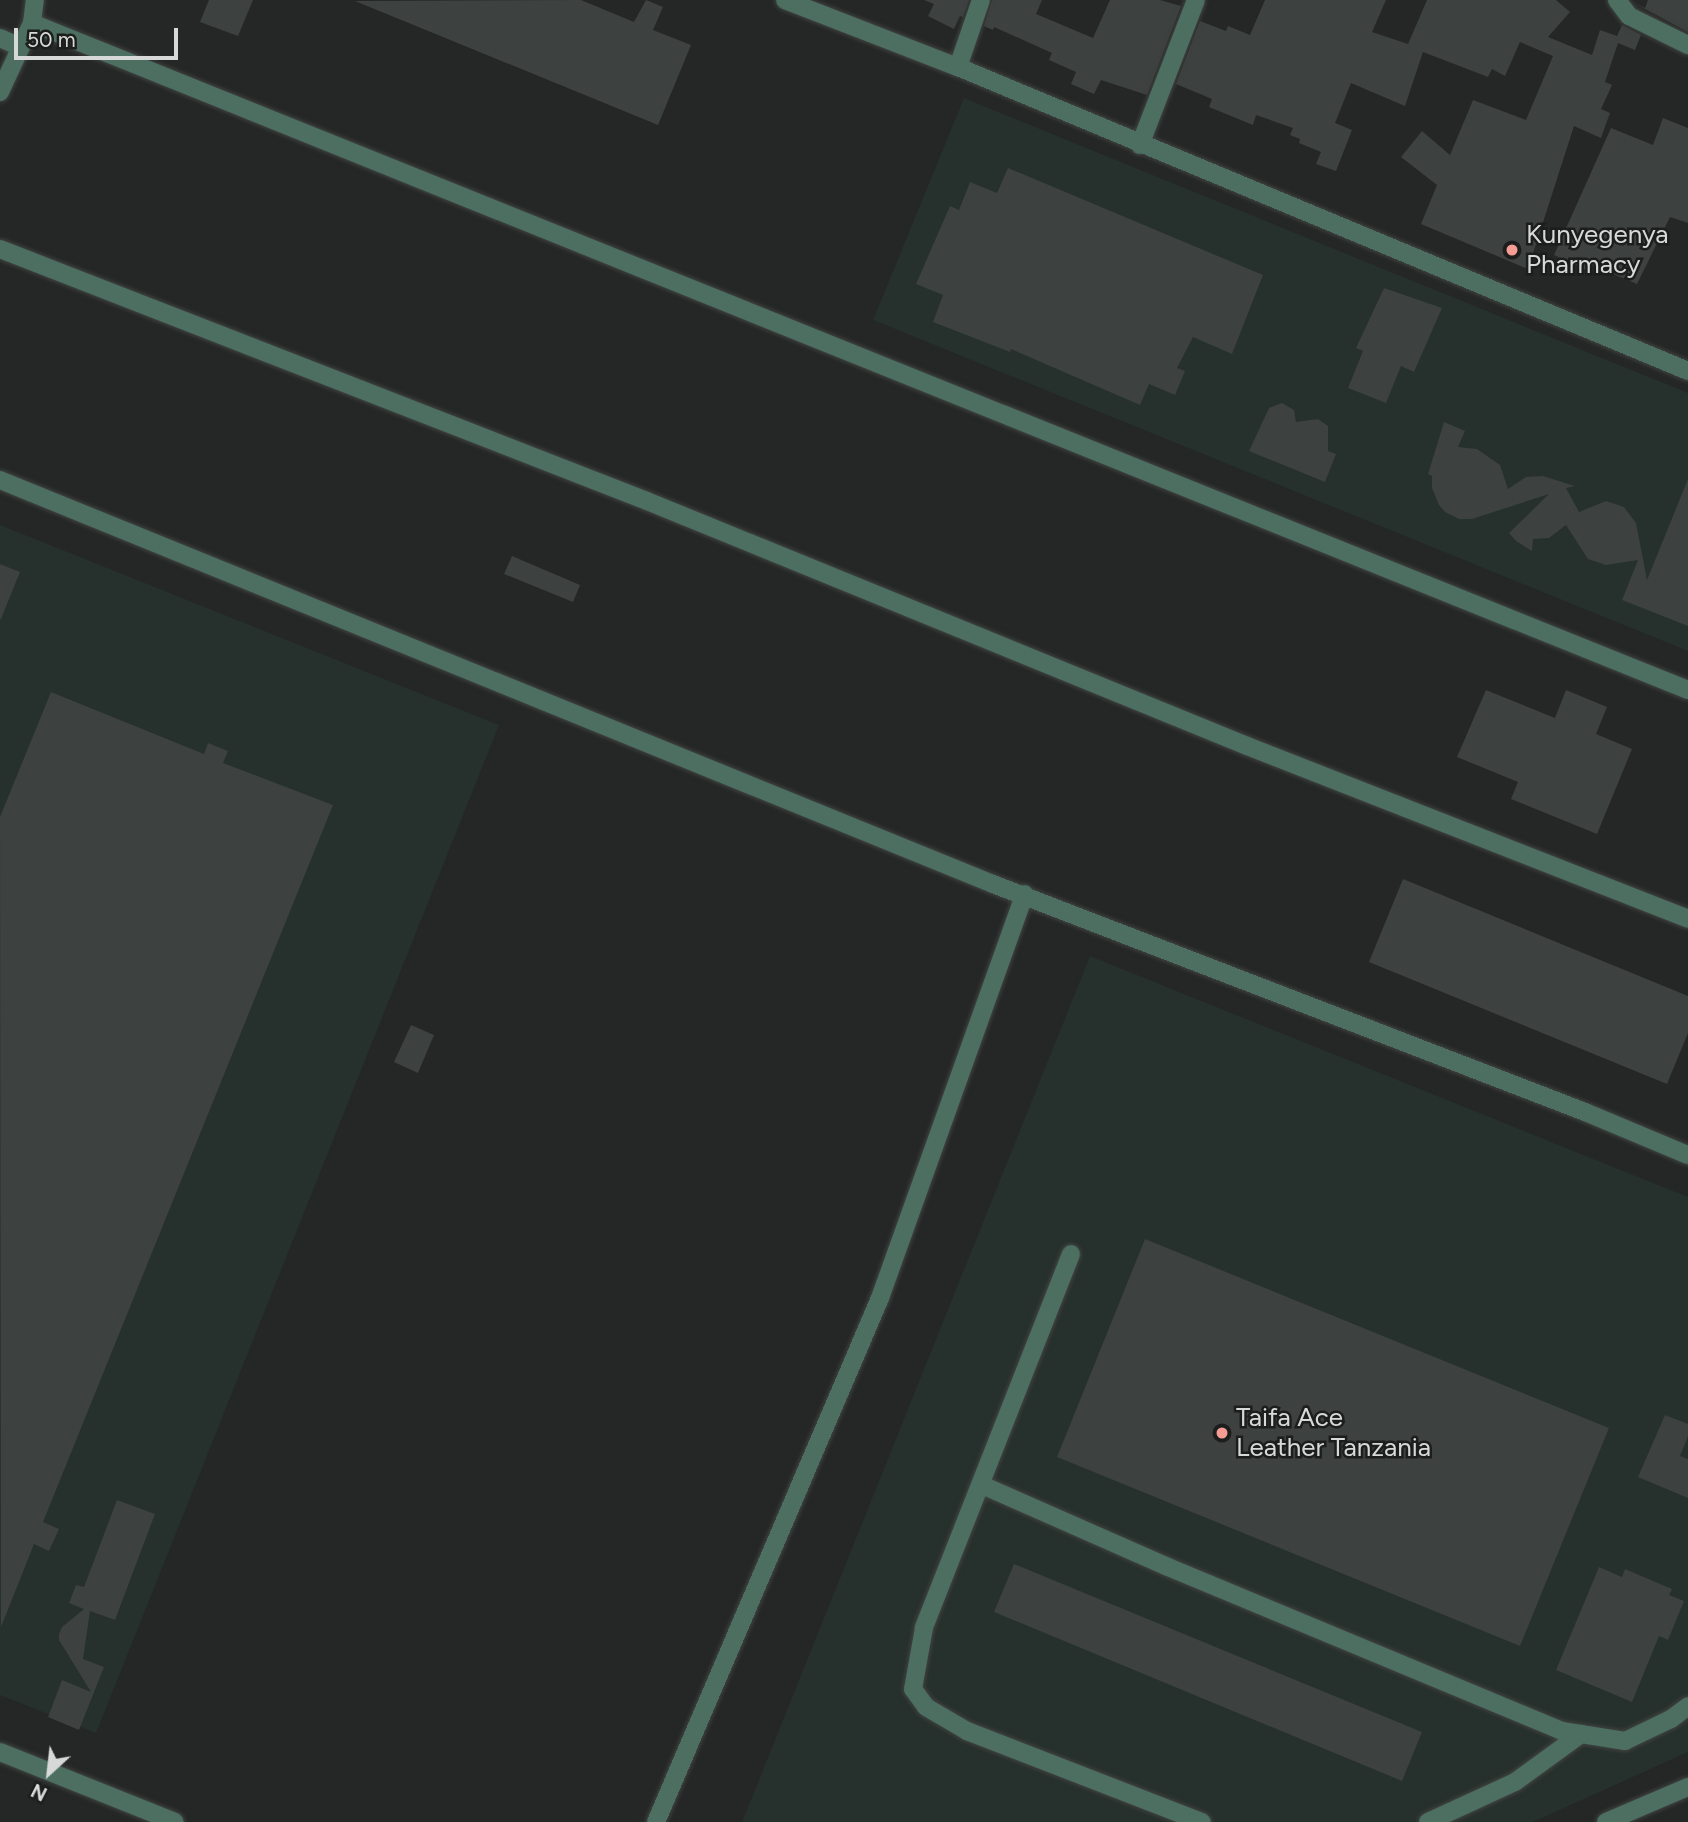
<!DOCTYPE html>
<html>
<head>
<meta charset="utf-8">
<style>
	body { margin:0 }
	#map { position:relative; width:1688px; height:1822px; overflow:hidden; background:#242726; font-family:Figtree,sans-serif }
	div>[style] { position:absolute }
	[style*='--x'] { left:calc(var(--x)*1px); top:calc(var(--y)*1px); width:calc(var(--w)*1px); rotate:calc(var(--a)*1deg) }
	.built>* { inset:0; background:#26302c }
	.building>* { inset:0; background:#3d413f }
	.roads { filter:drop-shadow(0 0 2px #414342) drop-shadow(0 0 2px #414342) }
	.minor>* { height:18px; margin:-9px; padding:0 9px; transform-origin:9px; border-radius:9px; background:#4c6f62 }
	.dots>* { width:19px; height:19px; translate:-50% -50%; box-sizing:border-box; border:4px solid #1b1e1c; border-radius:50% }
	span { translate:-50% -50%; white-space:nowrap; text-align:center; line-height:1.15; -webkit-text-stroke:5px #1b1e1c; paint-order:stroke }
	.poi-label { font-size:26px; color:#d7d9d8 }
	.left { translate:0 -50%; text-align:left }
	.north { position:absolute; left:14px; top:1738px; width:70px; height:70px; -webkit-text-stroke:5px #1b1e1c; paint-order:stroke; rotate:207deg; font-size:19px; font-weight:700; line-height:28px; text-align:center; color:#d7d9d8 }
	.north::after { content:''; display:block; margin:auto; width:24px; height:32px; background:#d7d9d8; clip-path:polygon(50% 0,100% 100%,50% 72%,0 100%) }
	.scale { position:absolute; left:14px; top:28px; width:164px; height:32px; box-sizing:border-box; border:4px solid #d7d9d8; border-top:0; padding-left:9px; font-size:21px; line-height:24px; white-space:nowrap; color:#d7d9d8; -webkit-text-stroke:5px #1b1e1c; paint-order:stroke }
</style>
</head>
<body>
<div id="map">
	<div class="built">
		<div style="clip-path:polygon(964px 98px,1688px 393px,1688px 651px,873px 320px)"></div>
		<div style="clip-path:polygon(0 525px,499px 725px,96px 1733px,0 1695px)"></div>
		<div style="clip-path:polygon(1090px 956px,1688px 1197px,1688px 1752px,1533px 1822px,742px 1822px)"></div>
	</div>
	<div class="building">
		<div style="clip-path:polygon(209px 0,253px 0,238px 36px,200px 22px)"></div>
		<div style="clip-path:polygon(581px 0,634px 22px,646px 0,663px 7px,653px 30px,691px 45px,658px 125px,355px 1px)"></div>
		<div style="clip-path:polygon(924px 0,969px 0,963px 17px,960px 16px,954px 29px,928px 16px,934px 4px)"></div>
		<div style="clip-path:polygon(992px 0,1042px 0,1036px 14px,1093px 38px,1110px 0,1160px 0,1181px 6px,1147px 95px,1101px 80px,1094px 94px,1071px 84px,1076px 72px,1049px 60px,1052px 53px,994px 27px,993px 30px,984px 26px)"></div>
		<div style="clip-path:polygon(1265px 0,1386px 0,1372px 32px,1408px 44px,1427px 0,1556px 0,1570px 12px,1548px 37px,1592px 55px,1600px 30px,1617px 36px,1622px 25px,1641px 35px,1635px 50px,1618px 43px,1605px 82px,1612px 85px,1601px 109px,1610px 113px,1601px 138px,1574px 126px,1528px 269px,1421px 224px,1437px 185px,1401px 157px,1422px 131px,1450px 155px,1473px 100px,1526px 120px,1553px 56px,1520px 42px,1505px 76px,1492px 69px,1488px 77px,1423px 52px,1405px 106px,1351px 83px,1335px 123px,1352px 130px,1336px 171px,1316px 164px,1321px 152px,1299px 143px,1300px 139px,1290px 135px,1293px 128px,1256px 115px,1253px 125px,1209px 107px,1212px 99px,1176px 84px,1200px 21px,1226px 31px,1228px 26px,1250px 35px)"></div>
		<div style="clip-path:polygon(1648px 0,1688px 0,1688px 32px,1634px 3px,1645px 8px)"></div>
		<div style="clip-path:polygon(1663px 118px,1688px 128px,1688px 223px,1670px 217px,1637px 284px,1589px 264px,1586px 270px,1554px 255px,1611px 128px,1653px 145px)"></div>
		<div style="clip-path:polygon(1008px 168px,1263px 275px,1232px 354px,1193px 337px,1177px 368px,1185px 371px,1175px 395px,1149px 384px,1140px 405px,1011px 349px,1010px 352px,933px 322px,943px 295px,916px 284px,950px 206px,959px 210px,970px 182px,997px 193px)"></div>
		<div style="clip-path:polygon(1384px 288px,1442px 308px,1414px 372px,1401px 366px,1386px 403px,1348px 388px,1363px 351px,1356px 348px)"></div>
		<div style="clip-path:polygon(1282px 403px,1294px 410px,1296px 422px,1318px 419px,1328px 426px,1328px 451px,1336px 454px,1325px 482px,1249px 451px,1269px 408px)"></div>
		<div style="clip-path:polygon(1444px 422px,1465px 431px,1458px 447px,1477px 449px,1500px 465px,1508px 489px,1526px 477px,1543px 476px,1575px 486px,1566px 488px,1579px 512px,1606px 501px,1624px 507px,1636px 523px,1647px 580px,1688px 479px,1688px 626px,1622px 600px,1638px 560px,1606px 565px,1588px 559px,1566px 525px,1549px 538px,1533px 539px,1532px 551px,1516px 541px,1509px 533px,1549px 494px,1472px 519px,1459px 519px,1445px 512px,1439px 505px,1432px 488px,1432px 476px,1428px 474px)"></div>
		<div style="clip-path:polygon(512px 556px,580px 585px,573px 602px,504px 574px)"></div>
		<div style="clip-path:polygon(0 564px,20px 572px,1px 619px,0 619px)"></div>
		<div style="clip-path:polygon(1486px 690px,1555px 718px,1566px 690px,1607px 707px,1596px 734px,1632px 749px,1597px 834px,1511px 799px,1518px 782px,1457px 757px)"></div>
		<div style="clip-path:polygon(51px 692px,204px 754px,208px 743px,228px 751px,223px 763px,333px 805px,43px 1522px,59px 1529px,49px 1551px,34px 1544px,1px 1627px,0 817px)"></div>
		<div style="clip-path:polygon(1403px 879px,1688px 996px,1688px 1033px,1667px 1084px,1369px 962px)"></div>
		<div style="clip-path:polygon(411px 1025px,434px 1035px,418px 1073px,394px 1062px)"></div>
		<div style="clip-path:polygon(1145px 1239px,1609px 1428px,1520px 1646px,1057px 1457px)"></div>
		<div style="clip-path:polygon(1665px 1415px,1688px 1424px,1688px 1436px,1680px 1456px,1688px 1459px,1688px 1498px,1638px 1477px)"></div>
		<div style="clip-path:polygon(117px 1500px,155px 1514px,115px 1620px,90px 1611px,83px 1659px,104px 1667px,79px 1730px,48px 1717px,62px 1680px,91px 1692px,59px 1640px,59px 1634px,62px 1627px,84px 1609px,69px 1603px,76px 1585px,84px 1587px)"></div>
		<div style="clip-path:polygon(1014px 1564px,1422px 1732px,1402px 1781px,994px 1612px)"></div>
		<div style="clip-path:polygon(1599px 1567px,1622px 1577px,1625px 1569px,1672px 1589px,1669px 1595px,1684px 1601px,1668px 1640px,1659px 1636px,1632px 1702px,1556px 1670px)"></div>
	</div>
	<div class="roads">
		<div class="minor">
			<div style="--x:785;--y:0;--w:186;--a:21.2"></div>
			<div style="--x:958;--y:67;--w:791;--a:22.61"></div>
			<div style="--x:1617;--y:0;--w:20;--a:53"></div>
			<div style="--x:1629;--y:16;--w:66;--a:26.2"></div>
			<div style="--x:32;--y:23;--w:1785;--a:21.94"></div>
			<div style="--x:0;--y:38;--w:22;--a:24"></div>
			<div style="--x:958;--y:67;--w:71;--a:-71.1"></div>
			<div style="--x:0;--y:92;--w:76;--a:-65.1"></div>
			<div style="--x:32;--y:23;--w:23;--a:-83"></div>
			<div style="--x:1140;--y:145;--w:155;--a:-68.9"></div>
			<div style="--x:0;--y:249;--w:694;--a:21.28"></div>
			<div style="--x:647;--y:501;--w:648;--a:22.21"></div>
			<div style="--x:1247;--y:746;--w:474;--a:21.4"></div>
			<div style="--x:0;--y:480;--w:1072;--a:22.14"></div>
			<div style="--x:993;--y:884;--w:634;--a:21.06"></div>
			<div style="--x:1585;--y:1112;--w:112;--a:22.7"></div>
			<div style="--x:1071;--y:1254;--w:402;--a:111.5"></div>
			<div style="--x:924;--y:1628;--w:62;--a:100.2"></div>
			<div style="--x:913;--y:1689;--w:22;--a:54"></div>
			<div style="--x:926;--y:1707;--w:48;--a:30.3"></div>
			<div style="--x:967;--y:1731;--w:252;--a:21.2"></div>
			<div style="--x:982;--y:1485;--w:203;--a:23.8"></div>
			<div style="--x:1168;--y:1567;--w:427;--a:22.6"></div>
			<div style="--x:1562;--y:1731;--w:64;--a:9"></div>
			<div style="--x:1625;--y:1741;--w:51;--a:-25.6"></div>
			<div style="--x:1671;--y:1719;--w:21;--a:-37"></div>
			<div style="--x:0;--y:1752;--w:188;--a:21.8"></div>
			<div style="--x:656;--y:1822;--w:570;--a:-66.85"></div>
			<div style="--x:880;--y:1298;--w:429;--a:-70.3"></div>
			<div style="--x:1428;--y:1822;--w:96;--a:-24.7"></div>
			<div style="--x:1515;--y:1782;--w:82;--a:-36"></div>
			<div style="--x:1606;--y:1822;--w:89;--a:-23.1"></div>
		</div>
	</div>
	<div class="dots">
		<div style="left:1512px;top:250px;background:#f59c94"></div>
		<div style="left:1222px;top:1433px;background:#f59c94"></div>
	</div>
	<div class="poi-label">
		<span class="left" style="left:1526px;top:250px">Kunyegenya<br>Pharmacy</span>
		<span class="left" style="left:1236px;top:1433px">Taifa Ace<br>Leather Tanzania</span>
	</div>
	<div class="north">N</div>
	<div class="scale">50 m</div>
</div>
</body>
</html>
